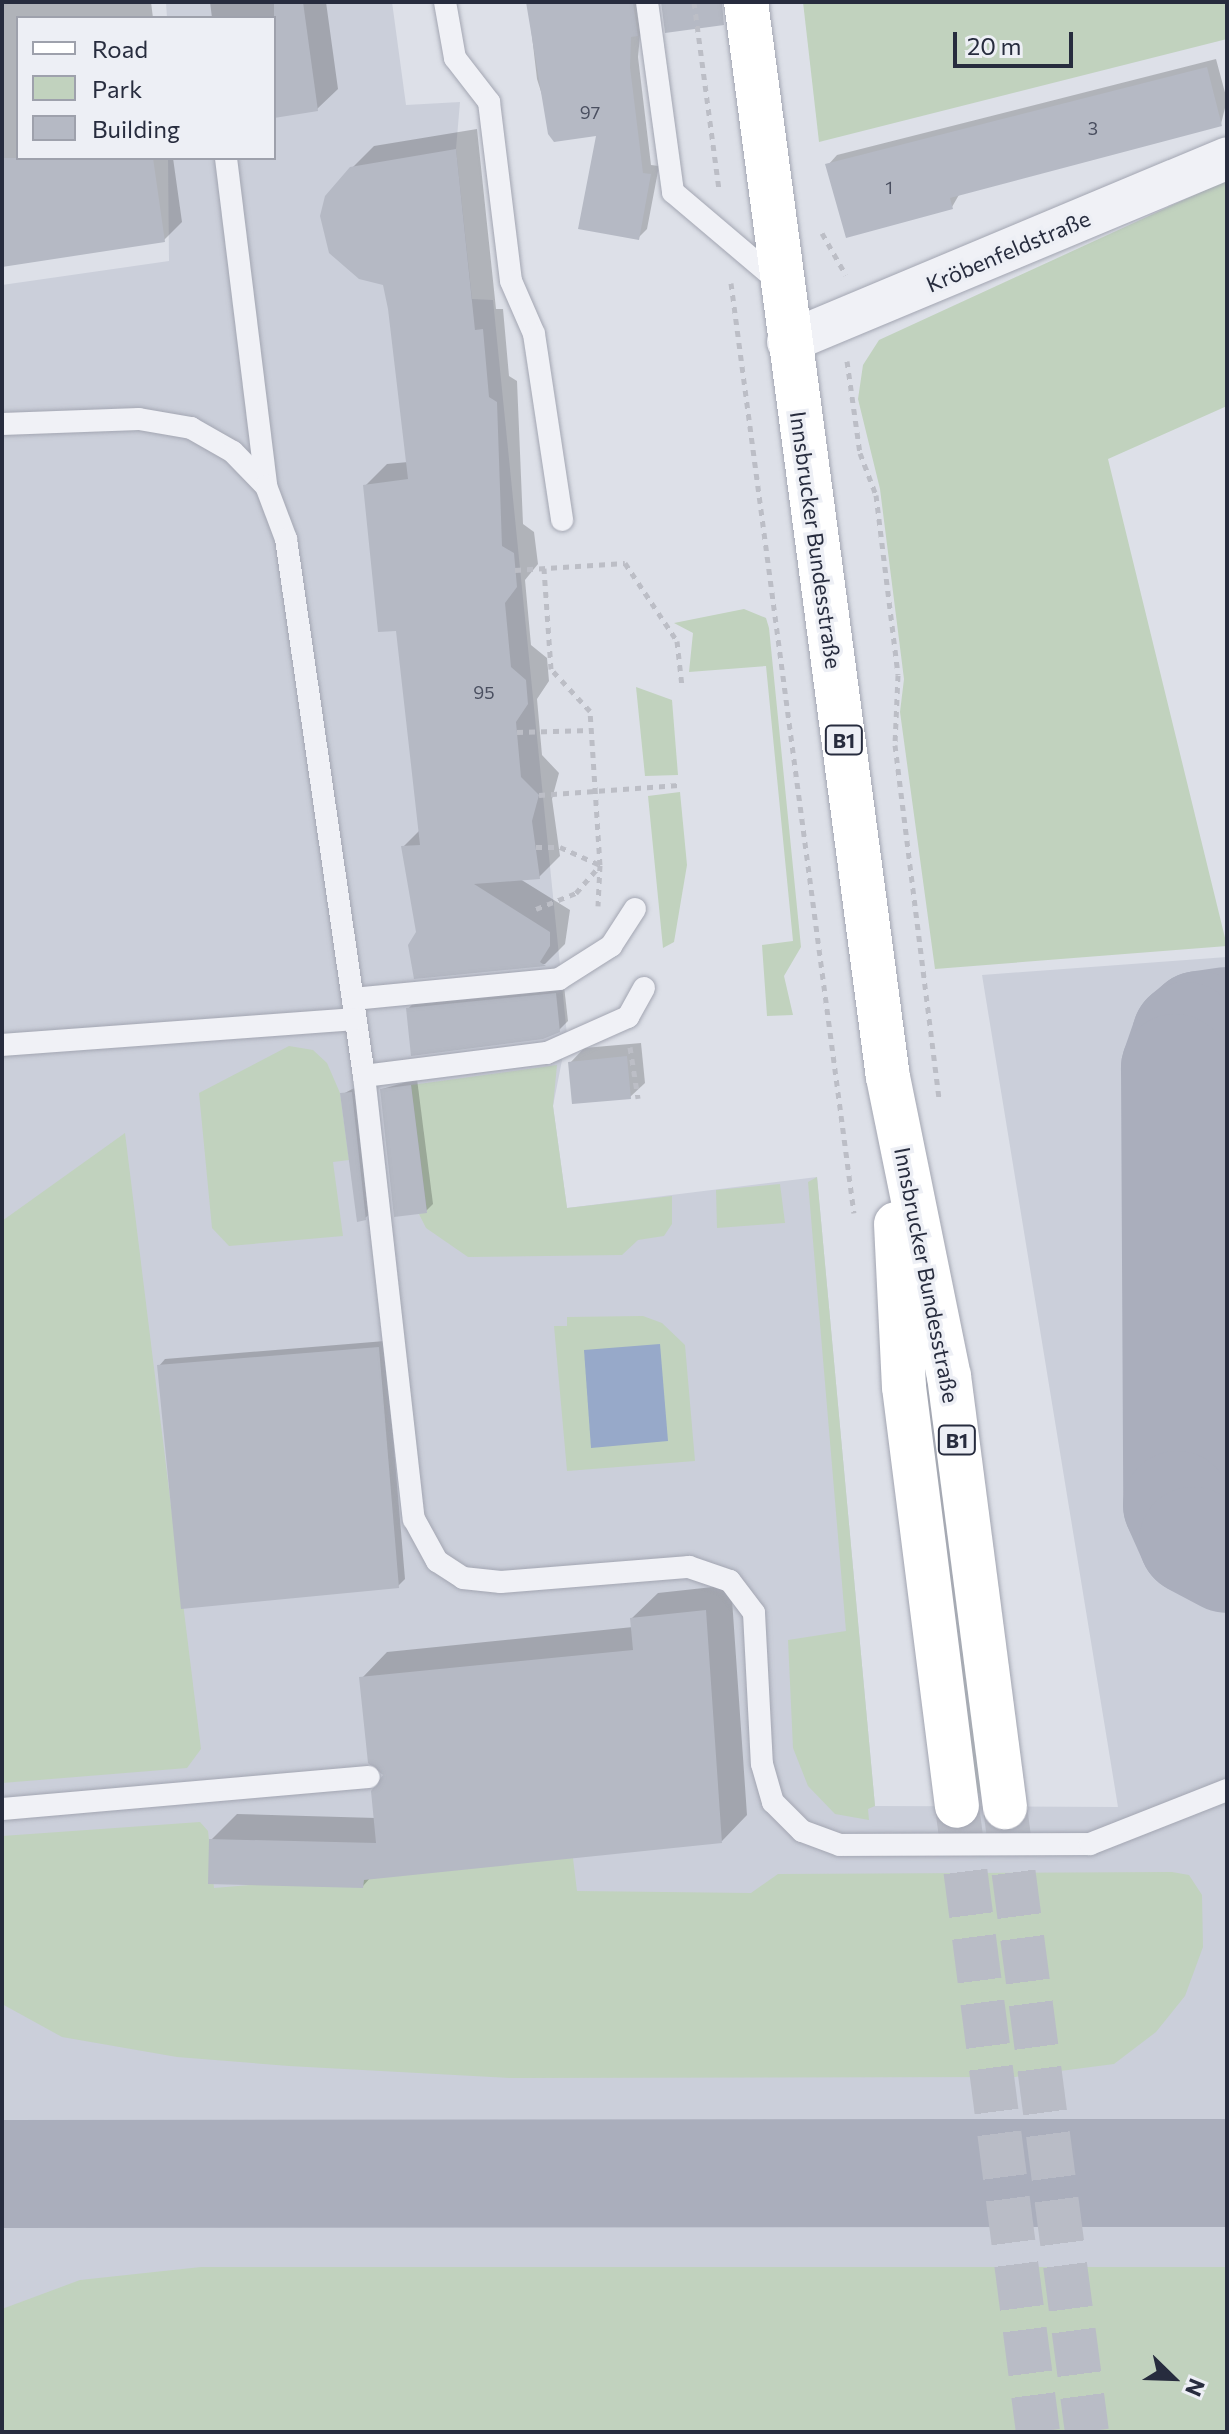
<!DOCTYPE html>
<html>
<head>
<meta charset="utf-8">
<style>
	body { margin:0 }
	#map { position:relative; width:1229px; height:2434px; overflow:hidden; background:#dde0e8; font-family:Commissioner,sans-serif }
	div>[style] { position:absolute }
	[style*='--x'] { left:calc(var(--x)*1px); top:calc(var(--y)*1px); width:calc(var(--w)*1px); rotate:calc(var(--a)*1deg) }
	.built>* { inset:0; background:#cbcfda }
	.green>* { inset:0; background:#c1d2be }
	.water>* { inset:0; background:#97a9c9 }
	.shadow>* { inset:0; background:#0003 }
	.taxiway>* { height:108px; margin:-54px; padding:0 54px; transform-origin:54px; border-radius:54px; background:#aaaebc }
	.building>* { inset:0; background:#b5b9c4 }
	.primary-tunnel>* { height:44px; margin-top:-22px; transform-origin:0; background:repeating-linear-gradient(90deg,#b9bcc6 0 44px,transparent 0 66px) }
	.path>* { height:5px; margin-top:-2.5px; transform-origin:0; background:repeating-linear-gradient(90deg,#bcbec6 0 6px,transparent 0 12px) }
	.roads { filter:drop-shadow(0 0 2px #a3a6b2) drop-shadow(0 0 2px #a3a6b2) }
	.lane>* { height:22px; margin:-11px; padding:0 11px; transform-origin:11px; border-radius:11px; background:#f0f1f6 }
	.street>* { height:42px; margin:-21px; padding:0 21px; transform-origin:21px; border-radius:21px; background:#f0f1f6 }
	.primary>* { height:44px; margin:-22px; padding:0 22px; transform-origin:22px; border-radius:22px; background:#fff }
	span { translate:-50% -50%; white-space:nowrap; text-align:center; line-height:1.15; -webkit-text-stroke:7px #edeff5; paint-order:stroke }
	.number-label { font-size:18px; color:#4a4f60 }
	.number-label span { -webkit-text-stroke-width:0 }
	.shield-label span { padding:2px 6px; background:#edeff5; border:2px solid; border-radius:6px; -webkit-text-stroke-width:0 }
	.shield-label { font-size:20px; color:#272c3e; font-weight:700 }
	.street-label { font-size:22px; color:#272c3e }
	.frame { position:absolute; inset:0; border:4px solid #272c3e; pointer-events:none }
	.legend { position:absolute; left:16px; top:16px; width:260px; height:144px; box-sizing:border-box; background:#edeff5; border:2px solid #9ea1ac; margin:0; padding:10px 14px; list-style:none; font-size:24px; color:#272c3e }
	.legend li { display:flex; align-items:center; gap:16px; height:40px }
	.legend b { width:40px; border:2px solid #9ea1ac }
	.north { position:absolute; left:1133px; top:2338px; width:80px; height:80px; -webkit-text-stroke:6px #edeff5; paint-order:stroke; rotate:113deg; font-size:22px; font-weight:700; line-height:32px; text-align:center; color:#272c3e }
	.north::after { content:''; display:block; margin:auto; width:28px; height:36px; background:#272c3e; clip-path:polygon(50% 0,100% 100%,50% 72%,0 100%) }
	.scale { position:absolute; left:953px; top:32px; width:120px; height:36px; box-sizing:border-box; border:4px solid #272c3e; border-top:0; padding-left:10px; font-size:24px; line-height:28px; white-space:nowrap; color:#272c3e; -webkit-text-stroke:6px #edeff5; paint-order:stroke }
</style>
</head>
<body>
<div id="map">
	<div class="built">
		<div style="clip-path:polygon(166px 2px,392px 2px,406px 105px,460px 102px,456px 149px,472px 299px,493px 300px,567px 1035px,553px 1106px,567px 1208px,817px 1177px,875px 1806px,1118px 1807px,982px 975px,1227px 957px,1227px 2432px,2px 2432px,2px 285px,169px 261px,168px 158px,274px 158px,274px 18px,167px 18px)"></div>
	</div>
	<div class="green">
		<div style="clip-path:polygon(803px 2px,1227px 2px,1227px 39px,819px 142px)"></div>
		<div style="clip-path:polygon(1227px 180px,1227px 406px,1108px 459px,1227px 946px,935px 969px,900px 712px,904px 679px,880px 489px,858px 399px,863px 365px,879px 340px)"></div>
		<div style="clip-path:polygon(744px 609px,766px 618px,769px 628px,801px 947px,784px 976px,793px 1015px,767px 1016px,762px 945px,793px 941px,766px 666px,689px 672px,693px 633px,674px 623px)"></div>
		<div style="clip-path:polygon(636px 687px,672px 700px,678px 775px,645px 776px)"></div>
		<div style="clip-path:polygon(680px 792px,687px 865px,674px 942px,663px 948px,648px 796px)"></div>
		<div style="clip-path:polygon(289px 1046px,313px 1050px,327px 1063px,340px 1093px,349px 1160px,333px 1162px,343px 1236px,229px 1246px,212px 1228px,199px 1093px)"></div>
		<div style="clip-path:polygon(557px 1065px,553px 1106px,567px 1208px,672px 1196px,672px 1224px,664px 1236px,638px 1240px,622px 1255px,468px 1257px,426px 1228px,419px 1214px,427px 1212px,411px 1085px)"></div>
		<div style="clip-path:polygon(125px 1133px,201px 1749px,187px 1768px,2px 1783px,2px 1221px)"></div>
		<div style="clip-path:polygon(817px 1177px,875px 1806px,868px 1809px,869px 1820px,835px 1814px,808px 1786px,793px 1748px,788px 1640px,846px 1631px,808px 1182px)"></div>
		<div style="clip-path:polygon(780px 1184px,785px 1223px,717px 1228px,716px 1190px)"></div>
		<div style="clip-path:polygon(643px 1316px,662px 1323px,685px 1345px,695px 1461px,567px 1471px,554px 1326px,567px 1326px,567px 1317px)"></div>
		<div style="clip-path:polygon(930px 1384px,987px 1791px,975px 1794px,924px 1392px)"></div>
		<div style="clip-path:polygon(200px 1822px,208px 1831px,214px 1888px,573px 1858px,577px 1891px,751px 1893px,778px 1874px,1172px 1872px,1189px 1875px,1202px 1895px,1203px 1947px,1185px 1996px,1156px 2032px,1114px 2064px,1015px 2077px,510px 2078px,289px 2066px,177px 2057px,62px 2037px,2px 2004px,2px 1836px)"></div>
		<div style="clip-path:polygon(201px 2267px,1227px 2267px,1227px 2432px,2px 2432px,2px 2309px,80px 2280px)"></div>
	</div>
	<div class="water">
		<div style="clip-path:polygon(660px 1344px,668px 1441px,591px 1448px,584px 1350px)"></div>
	</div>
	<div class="shadow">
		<div style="clip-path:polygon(2px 2px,151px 2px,153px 18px,18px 18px,18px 158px,173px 158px,182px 222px,164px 240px,2px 264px)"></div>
		<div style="clip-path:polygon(210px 2px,326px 2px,338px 89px,317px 109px,274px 116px,274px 18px,212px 18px)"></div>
		<div style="clip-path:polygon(528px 2px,643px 2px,638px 57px,651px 165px,659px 166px,647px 229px,638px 238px,598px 134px,556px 139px,537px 79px)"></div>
		<div style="clip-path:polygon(1216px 59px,1227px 100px,1221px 124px,960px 193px,952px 207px,828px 165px,837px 155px)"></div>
		<div style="clip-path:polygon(477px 129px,496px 309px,503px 309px,509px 376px,517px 381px,523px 524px,534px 532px,538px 564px,525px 580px,531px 645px,547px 658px,549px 681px,537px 699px,542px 755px,559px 773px,552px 799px,560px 856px,539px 877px,520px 879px,570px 910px,565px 944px,545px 964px,416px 977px,419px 932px,403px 847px,420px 830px,398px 629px,365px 486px,387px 464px,408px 462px,390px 308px,352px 168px,374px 146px)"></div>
		<div style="clip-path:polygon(564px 986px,568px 1021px,559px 1030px,408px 1009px,416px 1000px)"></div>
		<div style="clip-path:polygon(641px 1043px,645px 1083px,630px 1097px,570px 1063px,584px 1048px)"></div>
		<div style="clip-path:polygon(417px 1079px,433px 1204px,426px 1211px,382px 1089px)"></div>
		<div style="clip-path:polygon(358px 1086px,372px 1212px,365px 1218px,343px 1094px)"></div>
		<div style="clip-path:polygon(385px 1341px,405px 1579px,398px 1586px,159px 1366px,165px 1359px)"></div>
		<div style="clip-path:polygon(731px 1585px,747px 1815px,722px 1841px,371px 1877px,363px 1886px,211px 1840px,237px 1814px,376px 1818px,386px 1775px,362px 1678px,387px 1652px,633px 1627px,632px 1618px,658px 1593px)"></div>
	</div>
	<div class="taxiway">
		<div style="--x:1227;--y:1021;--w:28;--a:172"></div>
		<div style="--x:1199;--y:1025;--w:17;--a:140"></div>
		<div style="--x:1186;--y:1036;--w:34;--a:109"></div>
		<div style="--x:1175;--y:1068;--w:437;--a:89.7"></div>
		<div style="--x:1177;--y:1505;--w:39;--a:66"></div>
		<div style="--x:1193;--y:1541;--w:38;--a:28"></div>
		<div style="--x:2;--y:2174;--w:1225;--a:-0.05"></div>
	</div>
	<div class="building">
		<div style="clip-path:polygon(274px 2px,303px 2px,318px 111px,274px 118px)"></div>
		<div style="clip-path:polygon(526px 2px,633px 2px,638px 36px,631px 37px,630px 67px,643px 173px,651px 174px,639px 240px,578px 229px,596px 136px,554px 142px,548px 134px)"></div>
		<div style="clip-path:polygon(661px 2px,722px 2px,724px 25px,665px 33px)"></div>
		<div style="clip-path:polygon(1207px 67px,1222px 126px,950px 198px,953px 209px,846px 238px,825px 164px)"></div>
		<div style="clip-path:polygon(456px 149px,475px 330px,483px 329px,489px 397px,497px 402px,502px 546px,514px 553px,517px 587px,505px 603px,511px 667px,526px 680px,528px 704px,516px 722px,521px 777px,539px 795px,532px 821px,540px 879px,474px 884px,550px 932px,550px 946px,540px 962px,546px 966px,414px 979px,408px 945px,416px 932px,401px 846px,420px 845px,396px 631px,378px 632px,363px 485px,408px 479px,388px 309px,383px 285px,359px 279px,329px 253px,320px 216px,325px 196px,350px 167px)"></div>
		<div style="clip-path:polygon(2px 158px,153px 158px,165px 242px,2px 267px)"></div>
		<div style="clip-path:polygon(556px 993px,560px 1032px,543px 1039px,411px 1056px,406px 1008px)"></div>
		<div style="clip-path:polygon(627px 1056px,631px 1099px,572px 1104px,568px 1062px)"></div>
		<div style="clip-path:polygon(411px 1085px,427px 1213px,394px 1217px,380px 1089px)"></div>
		<div style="clip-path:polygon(352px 1092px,366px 1220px,357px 1222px,340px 1093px)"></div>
		<div style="clip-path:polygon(379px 1347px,399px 1588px,181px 1609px,157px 1365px)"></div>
		<div style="clip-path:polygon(706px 1610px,722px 1843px,364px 1880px,363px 1888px,208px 1884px,209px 1839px,376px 1843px,371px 1791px,383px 1775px,368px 1763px,359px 1677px,633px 1650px,630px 1618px)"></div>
	</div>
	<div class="primary-tunnel">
		<div style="--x:957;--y:1806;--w:631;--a:82.63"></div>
		<div style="--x:1005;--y:1807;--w:630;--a:82.53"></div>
	</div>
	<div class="path">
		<div style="--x:694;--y:2;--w:190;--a:82.4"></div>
		<div style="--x:822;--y:233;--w:48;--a:60.3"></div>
		<div style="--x:731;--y:283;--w:938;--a:82.47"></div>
		<div style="--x:847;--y:361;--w:93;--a:82"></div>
		<div style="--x:860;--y:453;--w:45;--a:69.1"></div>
		<div style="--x:876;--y:495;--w:181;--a:83"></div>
		<div style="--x:898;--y:675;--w:70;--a:92.5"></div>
		<div style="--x:895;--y:745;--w:357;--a:82.9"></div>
		<div style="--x:515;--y:570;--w:110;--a:-3.6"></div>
		<div style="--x:625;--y:563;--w:94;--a:56.3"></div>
		<div style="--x:677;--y:641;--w:45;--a:83.7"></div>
		<div style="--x:517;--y:732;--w:74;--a:-1.5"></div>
		<div style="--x:539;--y:795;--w:140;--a:-4.1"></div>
		<div style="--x:536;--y:847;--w:24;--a:0"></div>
		<div style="--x:560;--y:847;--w:44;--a:24.2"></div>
		<div style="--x:600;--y:865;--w:41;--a:92.8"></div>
		<div style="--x:536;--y:909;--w:43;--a:-21.8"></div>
		<div style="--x:576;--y:893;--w:37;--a:-49"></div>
		<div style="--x:600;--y:865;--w:154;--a:-93.7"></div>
		<div style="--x:590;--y:711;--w:57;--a:-132.9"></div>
		<div style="--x:551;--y:669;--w:101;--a:-94"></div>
		<div style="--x:630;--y:1047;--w:52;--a:81.1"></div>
	</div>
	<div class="roads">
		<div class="lane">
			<div style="--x:445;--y:2;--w:57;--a:79.9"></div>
			<div style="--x:455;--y:58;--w:56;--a:52.3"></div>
			<div style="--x:489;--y:102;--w:180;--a:83"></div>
			<div style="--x:511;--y:281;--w:58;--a:66.5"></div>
			<div style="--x:534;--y:334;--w:188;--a:81.4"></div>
			<div style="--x:647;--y:2;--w:192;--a:82.2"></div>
			<div style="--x:673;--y:192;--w:139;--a:40.3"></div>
			<div style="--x:226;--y:158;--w:330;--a:83"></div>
			<div style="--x:2;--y:424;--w:137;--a:-2.1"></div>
			<div style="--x:139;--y:419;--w:53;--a:9.8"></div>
			<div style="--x:191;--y:428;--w:48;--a:29.7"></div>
			<div style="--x:233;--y:452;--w:47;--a:45.9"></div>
			<div style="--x:266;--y:486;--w:57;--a:69.3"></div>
			<div style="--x:286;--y:539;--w:543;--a:81.74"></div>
			<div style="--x:364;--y:1076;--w:446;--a:83.6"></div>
			<div style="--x:414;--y:1519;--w:48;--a:61.3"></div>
			<div style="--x:437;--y:1561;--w:31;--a:33"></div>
			<div style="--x:463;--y:1578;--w:38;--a:6"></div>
			<div style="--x:501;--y:1582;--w:189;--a:-4.6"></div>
			<div style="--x:689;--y:1567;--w:43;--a:18.9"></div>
			<div style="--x:730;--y:1581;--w:40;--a:53"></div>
			<div style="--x:754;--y:1613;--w:151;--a:87"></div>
			<div style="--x:762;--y:1764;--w:40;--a:74"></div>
			<div style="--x:773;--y:1802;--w:41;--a:45"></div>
			<div style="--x:802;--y:1831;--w:40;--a:20.2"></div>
			<div style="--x:840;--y:1845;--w:250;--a:-0.2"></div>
			<div style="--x:1090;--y:1844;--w:147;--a:-21.5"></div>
			<div style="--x:353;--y:999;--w:207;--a:-5.5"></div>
			<div style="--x:559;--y:979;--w:62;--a:-32.4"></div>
			<div style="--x:611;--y:946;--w:44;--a:-57"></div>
			<div style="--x:2;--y:1045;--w:354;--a:-4.2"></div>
			<div style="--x:364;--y:1076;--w:184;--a:-7.2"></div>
			<div style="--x:547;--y:1053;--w:89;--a:-24"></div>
			<div style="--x:628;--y:1017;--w:33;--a:-61"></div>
			<div style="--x:2;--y:1809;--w:368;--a:-5"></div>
		</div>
		<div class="street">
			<div style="--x:788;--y:342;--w:476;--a:-22.7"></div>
		</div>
		<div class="primary">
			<div style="--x:746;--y:2;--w:1084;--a:82.48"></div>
			<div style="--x:888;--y:1077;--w:305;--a:78.5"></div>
			<div style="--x:949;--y:1376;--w:435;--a:82.6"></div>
			<div style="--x:896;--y:1224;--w:163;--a:87.2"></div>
			<div style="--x:904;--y:1387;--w:422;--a:82.8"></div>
		</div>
	</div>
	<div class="number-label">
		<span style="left:590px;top:112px">97</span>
		<span style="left:1093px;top:128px">3</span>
		<span style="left:889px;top:187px">1</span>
		<span style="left:484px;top:692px">95</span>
	</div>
	<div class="shield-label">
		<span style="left:844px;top:740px">B1</span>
		<span style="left:957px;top:1440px">B1</span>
	</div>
	<div class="street-label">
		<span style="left:1008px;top:251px;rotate:-23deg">Kröbenfeldstraße</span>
		<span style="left:816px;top:540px;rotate:82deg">Innsbrucker Bundesstraße</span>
		<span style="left:927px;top:1275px;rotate:79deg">Innsbrucker Bundesstraße</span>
	</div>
	<div class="frame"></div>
	<ul class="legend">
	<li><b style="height:10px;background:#fff"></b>Road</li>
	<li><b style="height:22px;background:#c1d2be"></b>Park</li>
	<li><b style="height:22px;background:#b5b9c4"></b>Building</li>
	</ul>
	<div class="north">N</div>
	<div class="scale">20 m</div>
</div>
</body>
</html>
